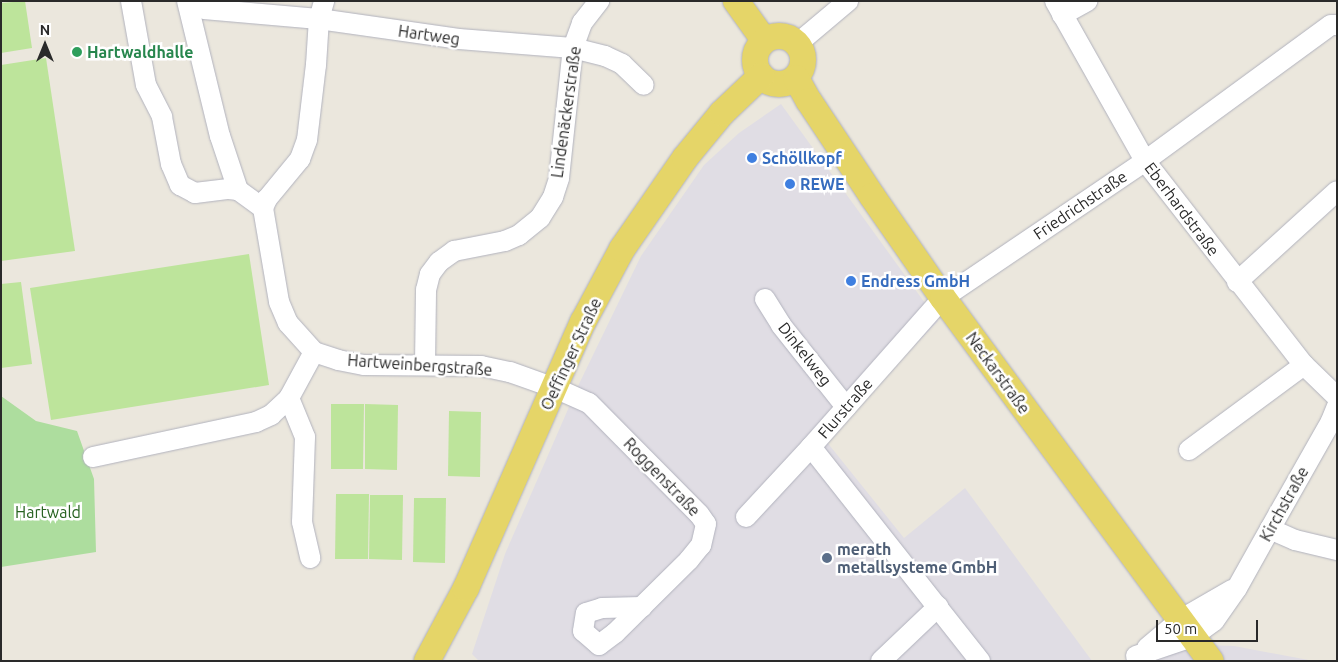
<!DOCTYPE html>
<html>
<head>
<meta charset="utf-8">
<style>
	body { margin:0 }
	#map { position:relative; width:1338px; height:662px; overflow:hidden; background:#ebe7dd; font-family:Ubuntu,sans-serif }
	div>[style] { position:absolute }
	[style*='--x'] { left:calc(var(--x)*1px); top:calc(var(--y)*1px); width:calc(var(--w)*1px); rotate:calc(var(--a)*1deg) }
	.industrial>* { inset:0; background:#e0dde4 }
	.green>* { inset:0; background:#addd9e }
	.pitch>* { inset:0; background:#bde49b }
	.roads { filter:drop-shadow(0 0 1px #b1b2bd) drop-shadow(0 0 1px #b1b2bd) }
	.minor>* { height:20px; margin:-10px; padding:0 10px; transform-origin:10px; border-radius:10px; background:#fff }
	.major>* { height:26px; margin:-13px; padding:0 13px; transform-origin:13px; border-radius:13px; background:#e5d568 }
	.major>.ring { margin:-13px; padding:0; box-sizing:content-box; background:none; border:26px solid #e5d568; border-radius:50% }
	.dots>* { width:14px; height:14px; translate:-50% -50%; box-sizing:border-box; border:2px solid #fff; border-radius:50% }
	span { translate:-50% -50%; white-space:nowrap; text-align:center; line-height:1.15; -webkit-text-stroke:5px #fff; paint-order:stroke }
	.street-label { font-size:16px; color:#2a2a2a }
	.leisure-label { font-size:16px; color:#27864d; font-weight:700 }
	.left { translate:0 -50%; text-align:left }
	.shop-label { font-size:16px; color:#366cbe; font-weight:700 }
	.park-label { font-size:16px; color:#276220 }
	.service-label { font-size:16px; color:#4e5e75; font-weight:700 }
	.frame { position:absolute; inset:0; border:2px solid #2a2a2a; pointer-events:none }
	.north { position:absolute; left:20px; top:20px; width:50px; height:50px; -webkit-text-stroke:4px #fff; paint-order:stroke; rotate:0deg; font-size:14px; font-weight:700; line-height:20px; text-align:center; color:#2a2a2a }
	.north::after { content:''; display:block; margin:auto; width:18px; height:22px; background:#2a2a2a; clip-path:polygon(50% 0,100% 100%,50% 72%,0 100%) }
	.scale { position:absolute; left:1156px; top:620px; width:102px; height:22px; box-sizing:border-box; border:2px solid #2a2a2a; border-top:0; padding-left:6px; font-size:15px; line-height:18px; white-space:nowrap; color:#2a2a2a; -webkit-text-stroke:4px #fff; paint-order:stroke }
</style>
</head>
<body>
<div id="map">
	<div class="industrial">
		<div style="clip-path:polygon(781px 104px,938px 321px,852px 410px,826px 441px,904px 538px,965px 488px,1092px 661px,479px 661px,472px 654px,505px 554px,579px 384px,641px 256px,704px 165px,739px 133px)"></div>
		<div style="clip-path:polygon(1176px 644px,1234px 646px,1314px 661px,1151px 661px)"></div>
	</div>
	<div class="green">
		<div style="clip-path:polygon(1px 396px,36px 421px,77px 431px,94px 479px,96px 552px,1px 567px)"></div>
	</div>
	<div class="pitch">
		<div style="clip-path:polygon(25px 1px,32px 48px,1px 53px,1px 3px)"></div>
		<div style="clip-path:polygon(46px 58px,75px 251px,1px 261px,1px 65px)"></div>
		<div style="clip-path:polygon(249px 254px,269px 385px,51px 420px,30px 288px)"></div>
		<div style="clip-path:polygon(21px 282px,32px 364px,1px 368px,1px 284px)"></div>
		<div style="clip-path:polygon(331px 404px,364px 404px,363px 469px,331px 469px)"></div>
		<div style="clip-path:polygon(365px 404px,398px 405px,397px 470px,365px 469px)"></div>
		<div style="clip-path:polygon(449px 411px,481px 412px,480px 477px,448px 476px)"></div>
		<div style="clip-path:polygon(336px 494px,369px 494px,368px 559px,335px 559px)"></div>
		<div style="clip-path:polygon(370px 495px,403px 495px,402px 560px,369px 559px)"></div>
		<div style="clip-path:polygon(414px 498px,446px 498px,445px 563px,413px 562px)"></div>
	</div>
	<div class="roads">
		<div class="minor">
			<div style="--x:131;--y:1;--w:85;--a:79.9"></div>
			<div style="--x:146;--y:85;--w:36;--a:63"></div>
			<div style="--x:162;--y:117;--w:48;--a:79.2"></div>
			<div style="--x:171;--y:164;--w:23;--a:67"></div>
			<div style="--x:180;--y:185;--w:17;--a:28"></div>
			<div style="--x:195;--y:193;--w:34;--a:-7"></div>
			<div style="--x:229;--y:189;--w:9;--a:6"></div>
			<div style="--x:238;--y:190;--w:31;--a:36"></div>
			<div style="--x:263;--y:208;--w:95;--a:80.3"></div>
			<div style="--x:279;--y:302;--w:23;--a:67"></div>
			<div style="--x:288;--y:323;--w:39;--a:48"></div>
			<div style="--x:314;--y:352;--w:25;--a:18"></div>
			<div style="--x:338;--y:360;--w:26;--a:11"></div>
			<div style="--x:364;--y:365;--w:117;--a:0.5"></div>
			<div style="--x:481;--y:366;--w:30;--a:12"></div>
			<div style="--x:510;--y:372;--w:48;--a:19.6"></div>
			<div style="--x:555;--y:388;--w:37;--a:24"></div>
			<div style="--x:589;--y:403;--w:156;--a:45.3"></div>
			<div style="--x:699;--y:514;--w:12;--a:55"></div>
			<div style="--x:706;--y:524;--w:22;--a:103"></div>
			<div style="--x:701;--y:545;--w:19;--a:129"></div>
			<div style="--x:689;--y:560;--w:104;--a:135.4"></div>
			<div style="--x:615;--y:633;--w:20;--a:143"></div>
			<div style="--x:599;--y:645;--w:21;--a:-139"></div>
			<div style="--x:583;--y:631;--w:18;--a:-81"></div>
			<div style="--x:586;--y:613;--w:17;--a:-17"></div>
			<div style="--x:602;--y:608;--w:40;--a:-1.4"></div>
			<div style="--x:187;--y:1;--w:139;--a:76.3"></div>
			<div style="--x:220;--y:136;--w:57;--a:71.6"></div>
			<div style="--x:1055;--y:1;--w:184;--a:60.6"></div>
			<div style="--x:1145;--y:161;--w:259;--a:52.1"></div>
			<div style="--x:1304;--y:365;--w:46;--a:44.1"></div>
			<div style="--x:204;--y:9;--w:115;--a:5"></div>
			<div style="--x:319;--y:19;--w:141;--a:8.1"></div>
			<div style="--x:459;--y:39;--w:114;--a:4.5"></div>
			<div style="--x:573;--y:48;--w:33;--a:14"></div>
			<div style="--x:605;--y:56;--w:19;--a:25"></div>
			<div style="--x:622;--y:64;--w:30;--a:44"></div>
			<div style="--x:1062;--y:15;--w:29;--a:-29"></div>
			<div style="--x:797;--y:44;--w:67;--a:-40.1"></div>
			<div style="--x:263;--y:208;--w:10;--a:-66"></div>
			<div style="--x:267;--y:199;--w:52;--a:-50.5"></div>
			<div style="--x:300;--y:159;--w:20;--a:-70"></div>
			<div style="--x:307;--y:140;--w:76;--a:-83.2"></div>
			<div style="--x:316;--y:65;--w:46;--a:-86.3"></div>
			<div style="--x:319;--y:19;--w:19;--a:-74"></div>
			<div style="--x:1237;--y:282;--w:135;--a:-42.3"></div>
			<div style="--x:765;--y:299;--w:31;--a:58"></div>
			<div style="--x:781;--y:325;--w:105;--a:51.6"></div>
			<div style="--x:425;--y:364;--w:74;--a:-89.2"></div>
			<div style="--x:426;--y:290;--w:16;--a:-76"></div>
			<div style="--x:430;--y:274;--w:15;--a:-53"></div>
			<div style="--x:439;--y:262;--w:19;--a:-36"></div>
			<div style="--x:454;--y:251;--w:52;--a:-11.1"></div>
			<div style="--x:505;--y:241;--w:15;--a:-23"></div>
			<div style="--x:519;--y:235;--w:27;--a:-39"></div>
			<div style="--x:540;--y:218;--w:25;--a:-58"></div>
			<div style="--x:553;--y:197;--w:20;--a:-72"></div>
			<div style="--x:559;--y:178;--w:131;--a:-83.9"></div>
			<div style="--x:573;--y:48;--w:27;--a:-70"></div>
			<div style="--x:582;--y:23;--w:28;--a:-52"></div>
			<div style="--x:289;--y:398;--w:42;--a:67.7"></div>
			<div style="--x:305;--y:437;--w:85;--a:92"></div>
			<div style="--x:302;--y:522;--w:37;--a:77"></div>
			<div style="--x:811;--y:447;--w:273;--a:51.7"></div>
			<div style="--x:1189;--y:450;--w:143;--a:-36.5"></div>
			<div style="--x:93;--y:457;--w:167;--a:-12.1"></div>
			<div style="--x:256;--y:422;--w:17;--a:-25"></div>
			<div style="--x:271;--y:415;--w:25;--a:-43"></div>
			<div style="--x:289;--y:398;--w:52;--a:-61.5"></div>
			<div style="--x:746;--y:517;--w:96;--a:-47.1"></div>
			<div style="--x:811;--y:447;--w:199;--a:-48.5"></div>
			<div style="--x:943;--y:298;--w:244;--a:-34.1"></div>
			<div style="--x:1145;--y:161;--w:230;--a:-36.2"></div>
			<div style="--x:1331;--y:25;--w:6;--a:0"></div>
			<div style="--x:1270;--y:529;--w:27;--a:24"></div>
			<div style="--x:1295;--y:540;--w:43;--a:13.4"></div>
			<div style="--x:1147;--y:648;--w:43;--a:-40.3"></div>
			<div style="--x:1180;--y:620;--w:60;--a:-30"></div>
			<div style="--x:1136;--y:656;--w:59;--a:-18.7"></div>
			<div style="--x:1192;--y:637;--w:27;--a:-36"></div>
			<div style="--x:1214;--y:621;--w:40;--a:-55.1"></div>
			<div style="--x:1237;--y:588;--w:68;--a:-60.8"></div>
			<div style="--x:1270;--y:529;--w:124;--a:-60.5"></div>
			<div style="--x:1331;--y:421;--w:16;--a:-68"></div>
			<div style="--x:881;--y:661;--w:79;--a:-43.5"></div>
		</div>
		<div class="major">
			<div style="--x:736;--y:1;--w:48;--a:54.3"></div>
			<div class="ring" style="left:755px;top:36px;width:22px;height:22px"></div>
			<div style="--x:796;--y:78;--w:26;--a:61"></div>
			<div style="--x:809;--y:101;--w:114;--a:56.4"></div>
			<div style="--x:872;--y:196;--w:124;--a:55.2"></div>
			<div style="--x:943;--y:298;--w:451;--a:53.6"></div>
			<div style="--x:427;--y:661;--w:83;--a:-61.9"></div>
			<div style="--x:466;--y:588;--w:291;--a:-66.3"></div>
			<div style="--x:583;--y:322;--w:83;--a:-61.9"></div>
			<div style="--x:622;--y:249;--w:111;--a:-55.3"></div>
			<div style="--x:685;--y:158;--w:58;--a:-50.6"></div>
			<div style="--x:722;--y:113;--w:54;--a:-43.5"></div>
		</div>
	</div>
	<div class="dots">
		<div style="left:77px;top:52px;background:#2e9e5b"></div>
		<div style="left:752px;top:158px;background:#3f7fe0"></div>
		<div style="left:790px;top:184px;background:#3f7fe0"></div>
		<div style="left:851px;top:281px;background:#3f7fe0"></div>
		<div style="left:827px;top:558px;background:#5c6f8a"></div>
	</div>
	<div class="street-label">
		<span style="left:429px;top:35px;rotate:8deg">Hartweg</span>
		<span style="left:566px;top:112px;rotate:-82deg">Lindenäckerstraße</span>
		<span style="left:1080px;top:205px;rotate:-34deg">Friedrichstraße</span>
		<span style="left:1182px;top:209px;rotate:53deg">Eberhardstraße</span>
		<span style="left:571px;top:354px;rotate:-65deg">Oeffinger Straße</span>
		<span style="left:805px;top:354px;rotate:52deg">Dinkelweg</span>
		<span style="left:420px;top:365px;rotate:4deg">Hartweinbergstraße</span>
		<span style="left:998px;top:373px;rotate:54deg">Neckarstraße</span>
		<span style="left:845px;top:408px;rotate:-49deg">Flurstraße</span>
		<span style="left:662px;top:477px;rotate:46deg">Roggenstraße</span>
		<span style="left:1284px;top:504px;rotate:-61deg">Kirchstraße</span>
	</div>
	<div class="leisure-label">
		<span class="left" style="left:87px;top:52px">Hartwaldhalle</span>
	</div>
	<div class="shop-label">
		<span class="left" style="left:762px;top:158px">Schöllkopf</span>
		<span class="left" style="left:800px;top:184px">REWE</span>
		<span class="left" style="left:861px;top:281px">Endress GmbH</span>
	</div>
	<div class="park-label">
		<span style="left:48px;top:512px">Hartwald</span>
	</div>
	<div class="service-label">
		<span class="left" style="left:837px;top:558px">merath<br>metallsysteme GmbH</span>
	</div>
	<div class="frame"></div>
	<div class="north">N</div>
	<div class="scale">50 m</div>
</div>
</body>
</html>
